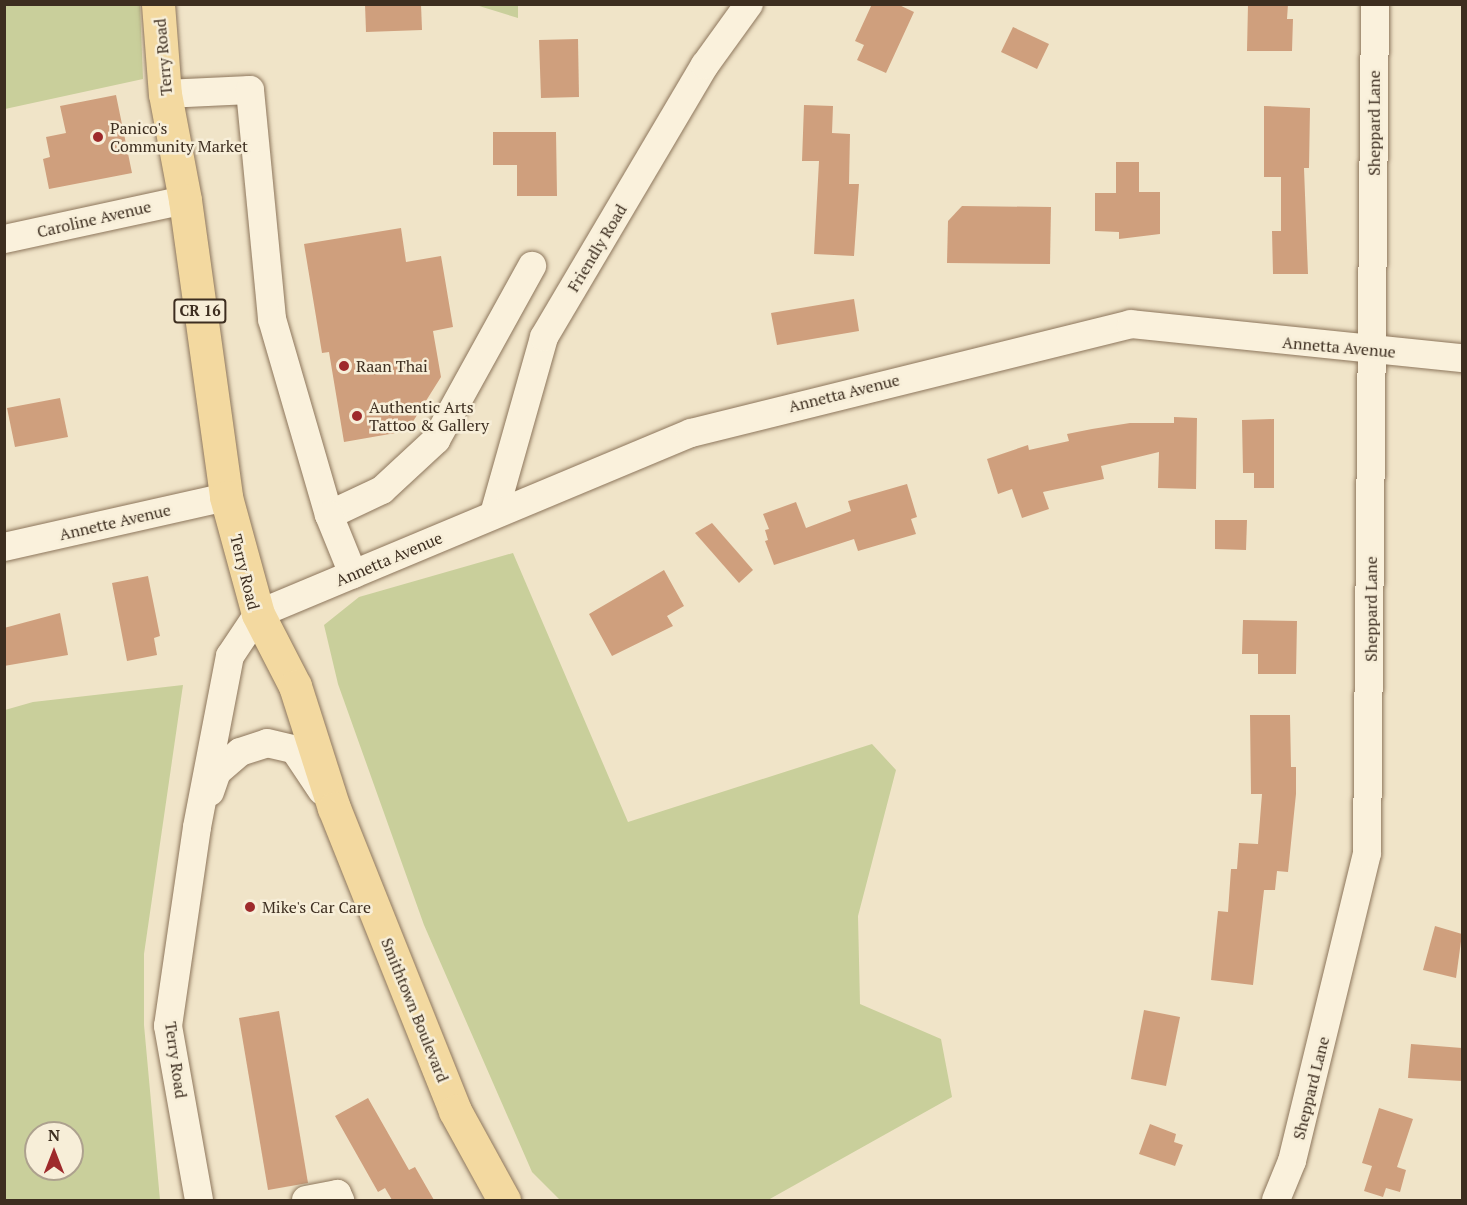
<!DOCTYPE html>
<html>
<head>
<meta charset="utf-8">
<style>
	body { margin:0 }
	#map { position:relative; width:1467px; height:1205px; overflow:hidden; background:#f0e4c8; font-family:"PT Serif",serif }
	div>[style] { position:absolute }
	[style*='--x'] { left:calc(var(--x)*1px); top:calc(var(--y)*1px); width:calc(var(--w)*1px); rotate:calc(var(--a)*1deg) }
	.green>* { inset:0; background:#c9cf9b }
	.building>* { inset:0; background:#cf9f7d }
	.roads { filter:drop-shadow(0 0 2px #8d765c) drop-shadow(0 0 2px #8d765c) }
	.minor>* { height:28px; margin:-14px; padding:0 14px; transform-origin:14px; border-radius:14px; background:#faf1dc }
	.major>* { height:33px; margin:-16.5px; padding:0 16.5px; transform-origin:16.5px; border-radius:16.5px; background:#f3d9a0 }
	.dots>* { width:16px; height:16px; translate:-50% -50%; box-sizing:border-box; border:3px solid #f7eed8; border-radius:50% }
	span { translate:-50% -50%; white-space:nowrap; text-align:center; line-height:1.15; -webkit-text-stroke:5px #f7eed8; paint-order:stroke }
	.shield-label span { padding:2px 4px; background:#f7eed8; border:2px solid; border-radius:4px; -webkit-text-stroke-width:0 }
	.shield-label { font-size:15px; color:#3d2e20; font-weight:700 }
	.street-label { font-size:16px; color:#3d2e20 }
	.poi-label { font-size:16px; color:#3d2e20 }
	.left { translate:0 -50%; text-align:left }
	.frame { position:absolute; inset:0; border:6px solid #3d2e20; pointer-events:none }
	.north { position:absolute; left:24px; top:1121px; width:60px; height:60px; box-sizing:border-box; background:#f7eed8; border:2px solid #ada18e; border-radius:50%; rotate:0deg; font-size:16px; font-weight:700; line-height:24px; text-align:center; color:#3d2e20 }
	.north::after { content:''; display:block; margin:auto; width:21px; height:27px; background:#9e2a2b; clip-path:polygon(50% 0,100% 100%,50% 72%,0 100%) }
</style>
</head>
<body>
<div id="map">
	<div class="green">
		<div style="clip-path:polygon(5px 4px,140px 5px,143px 79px,5px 109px)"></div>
		<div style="clip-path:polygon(476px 5px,518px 5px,518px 18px)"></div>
		<div style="clip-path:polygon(513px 553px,628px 822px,872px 744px,896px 770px,858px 916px,860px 1004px,941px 1039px,952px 1097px,768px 1200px,560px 1200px,532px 1172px,424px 925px,338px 684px,324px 625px,359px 597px)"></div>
		<div style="clip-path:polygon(evenodd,183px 685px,144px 954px,144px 1025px,160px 1200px,5px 1200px,5px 710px,33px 702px,183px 685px,36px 1133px,72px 1133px,72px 1169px,36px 1169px,36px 1133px)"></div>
	</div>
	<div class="building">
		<div style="clip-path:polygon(365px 4px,421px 4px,422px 30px,366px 32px)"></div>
		<div style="clip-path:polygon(872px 4px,897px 4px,914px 12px,886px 73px,857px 60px,864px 45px,855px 41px)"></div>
		<div style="clip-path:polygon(1248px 4px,1288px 4px,1287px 19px,1293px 19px,1292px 51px,1247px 51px)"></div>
		<div style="clip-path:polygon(1013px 27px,1049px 44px,1037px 69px,1001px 52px)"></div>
		<div style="clip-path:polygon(578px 39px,579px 97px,541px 98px,539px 40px)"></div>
		<div style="clip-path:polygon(116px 95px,132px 173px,49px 189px,43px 159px,50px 157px,46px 137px,66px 133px,60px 106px)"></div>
		<div style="clip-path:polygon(804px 105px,833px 106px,832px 133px,850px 134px,849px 184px,859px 184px,854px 256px,814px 254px,819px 161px,802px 161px)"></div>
		<div style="clip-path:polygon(1264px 106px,1310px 108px,1309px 168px,1304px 168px,1308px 274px,1273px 274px,1272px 231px,1281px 231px,1281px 177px,1264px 177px)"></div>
		<div style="clip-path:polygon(493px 132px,556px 132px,557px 196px,517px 196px,517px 165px,493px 165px)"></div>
		<div style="clip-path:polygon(1116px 162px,1139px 162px,1139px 192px,1160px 192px,1160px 234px,1119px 239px,1119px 232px,1095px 231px,1095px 193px,1116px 193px)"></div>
		<div style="clip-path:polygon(962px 206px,1051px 207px,1050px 264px,947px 263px,948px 221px)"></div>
		<div style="clip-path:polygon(401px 228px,406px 262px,441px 256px,453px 327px,433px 331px,441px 377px,407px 431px,344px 442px,329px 352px,322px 353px,304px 244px)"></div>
		<div style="clip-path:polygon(854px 299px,859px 331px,777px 345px,771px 313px)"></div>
		<div style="clip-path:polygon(60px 398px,68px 437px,15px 447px,7px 408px)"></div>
		<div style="clip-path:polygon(1174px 417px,1197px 418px,1196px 489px,1158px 488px,1159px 452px,1101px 466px,1104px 479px,1043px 492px,1049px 509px,1022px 518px,1012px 489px,998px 494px,987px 459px,1028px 445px,1029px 450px,1069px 441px,1067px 434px,1092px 429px,1130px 423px,1174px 423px)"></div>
		<div style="clip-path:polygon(1274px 419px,1274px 488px,1254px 488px,1254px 473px,1243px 473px,1242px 420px)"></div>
		<div style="clip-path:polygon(907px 484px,917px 517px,911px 519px,916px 534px,858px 551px,854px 539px,774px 565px,765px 541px,768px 540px,765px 530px,769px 529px,763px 514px,796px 502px,806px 528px,851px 511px,848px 501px)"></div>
		<div style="clip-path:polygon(1215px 520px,1247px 520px,1246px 550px,1215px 549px)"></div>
		<div style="clip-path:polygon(712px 523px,753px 570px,739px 583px,695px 533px)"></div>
		<div style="clip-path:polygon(664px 570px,684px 606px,667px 616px,673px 626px,612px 656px,589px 614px)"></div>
		<div style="clip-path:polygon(148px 576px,160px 636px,154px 638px,157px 655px,127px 661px,112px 583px)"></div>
		<div style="clip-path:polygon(60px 613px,68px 655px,4px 666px,4px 628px)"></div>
		<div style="clip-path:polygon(1243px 620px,1297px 621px,1296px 674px,1258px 674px,1258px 654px,1242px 654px)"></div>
		<div style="clip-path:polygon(1250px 715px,1290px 715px,1291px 767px,1296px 767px,1296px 794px,1288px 872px,1277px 871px,1275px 890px,1264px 890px,1253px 985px,1211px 980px,1218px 911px,1228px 912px,1231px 869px,1237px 869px,1239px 843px,1258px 844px,1262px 794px,1251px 794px)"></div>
		<div style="clip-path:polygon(1435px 926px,1462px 934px,1456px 978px,1423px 970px)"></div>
		<div style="clip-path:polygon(1144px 1010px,1180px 1017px,1166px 1086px,1131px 1079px)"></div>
		<div style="clip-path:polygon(279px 1011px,308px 1183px,268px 1190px,239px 1018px)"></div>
		<div style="clip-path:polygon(1411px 1044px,1462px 1048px,1462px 1081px,1408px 1078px)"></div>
		<div style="clip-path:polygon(368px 1098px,409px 1170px,415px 1167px,434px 1200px,392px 1200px,385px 1188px,378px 1192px,335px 1116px)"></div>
		<div style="clip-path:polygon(1379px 1108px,1413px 1119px,1397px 1167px,1406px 1170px,1400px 1192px,1386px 1188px,1383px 1197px,1364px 1191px,1372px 1166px,1362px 1163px)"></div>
		<div style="clip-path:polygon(1150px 1124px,1176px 1134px,1174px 1142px,1183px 1145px,1175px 1166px,1139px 1154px)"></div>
	</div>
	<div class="roads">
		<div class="minor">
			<div style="--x:165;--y:94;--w:85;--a:-2.7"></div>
			<div style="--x:250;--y:90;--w:230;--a:84.5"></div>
			<div style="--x:272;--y:319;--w:204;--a:73.8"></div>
			<div style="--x:329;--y:515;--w:59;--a:-25.3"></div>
			<div style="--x:382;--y:490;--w:74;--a:-42.8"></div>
			<div style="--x:436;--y:440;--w:199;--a:-61.1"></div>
			<div style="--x:4;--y:239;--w:185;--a:-12.2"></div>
			<div style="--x:494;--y:514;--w:184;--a:-74.2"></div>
			<div style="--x:544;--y:337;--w:316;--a:-59.4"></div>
			<div style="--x:705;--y:65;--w:75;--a:-54.2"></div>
			<div style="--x:329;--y:515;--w:64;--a:67.9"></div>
			<div style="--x:4;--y:547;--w:228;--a:-12.7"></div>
			<div style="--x:210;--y:792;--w:21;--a:-71"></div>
			<div style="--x:217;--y:772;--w:30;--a:-41"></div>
			<div style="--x:240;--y:752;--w:28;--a:-18"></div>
			<div style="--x:267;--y:743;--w:28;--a:13"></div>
			<div style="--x:294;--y:749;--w:50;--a:56.3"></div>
			<div style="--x:199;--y:1200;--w:177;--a:-100.1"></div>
			<div style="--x:168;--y:1026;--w:201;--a:-81.7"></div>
			<div style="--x:197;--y:827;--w:174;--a:-79.1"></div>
			<div style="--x:230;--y:656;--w:50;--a:-56.3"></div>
			<div style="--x:258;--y:614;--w:469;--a:-22.7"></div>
			<div style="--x:691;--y:433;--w:453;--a:-13.9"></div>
			<div style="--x:1131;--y:324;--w:333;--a:5.9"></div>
			<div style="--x:306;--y:1200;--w:32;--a:-11"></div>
			<div style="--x:337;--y:1194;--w:7;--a:63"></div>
			<div style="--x:1276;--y:1200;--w:42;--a:-67.7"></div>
			<div style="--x:1292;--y:1161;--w:317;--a:-76.3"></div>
			<div style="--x:1367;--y:853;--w:849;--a:-89.46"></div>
		</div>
		<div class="major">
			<div style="--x:158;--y:4;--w:90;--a:85.6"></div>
			<div style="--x:165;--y:94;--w:108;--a:79.3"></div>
			<div style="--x:185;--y:200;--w:300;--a:82.1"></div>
			<div style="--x:226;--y:497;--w:121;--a:74.7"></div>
			<div style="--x:258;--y:614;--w:81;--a:62.8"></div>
			<div style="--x:295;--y:686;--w:128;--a:72.3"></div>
			<div style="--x:334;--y:808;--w:326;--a:68.2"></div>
			<div style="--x:455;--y:1111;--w:102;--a:61.2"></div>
		</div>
	</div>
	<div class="dots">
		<div style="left:98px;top:137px;background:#9e2a2b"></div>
		<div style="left:344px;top:366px;background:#9e2a2b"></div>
		<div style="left:357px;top:416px;background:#9e2a2b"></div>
		<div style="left:250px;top:907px;background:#9e2a2b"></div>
	</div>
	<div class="shield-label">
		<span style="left:200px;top:311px">CR 16</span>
	</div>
	<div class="street-label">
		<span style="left:163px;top:57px;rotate:-95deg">Terry Road</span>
		<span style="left:1374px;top:123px;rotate:-90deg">Sheppard Lane</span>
		<span style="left:94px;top:219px;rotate:-13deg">Caroline Avenue</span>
		<span style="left:597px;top:248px;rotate:-59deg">Friendly Road</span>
		<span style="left:1339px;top:347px;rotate:5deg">Annetta Avenue</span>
		<span style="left:844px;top:393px;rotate:-14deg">Annetta Avenue</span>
		<span style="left:115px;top:522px;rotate:-13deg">Annette Avenue</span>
		<span style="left:389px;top:559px;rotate:-23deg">Annetta Avenue</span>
		<span style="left:245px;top:572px;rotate:76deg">Terry Road</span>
		<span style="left:1371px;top:609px;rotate:-90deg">Sheppard Lane</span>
		<span style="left:415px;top:1010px;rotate:68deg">Smithtown Boulevard</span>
		<span style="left:176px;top:1060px;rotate:82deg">Terry Road</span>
		<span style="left:1311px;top:1088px;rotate:-76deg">Sheppard Lane</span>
	</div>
	<div class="poi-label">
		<span class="left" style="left:110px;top:137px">Panico's<br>Community Market</span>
		<span class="left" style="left:356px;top:366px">Raan Thai</span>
		<span class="left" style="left:369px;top:416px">Authentic Arts<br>Tattoo &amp; Gallery</span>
		<span class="left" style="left:262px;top:907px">Mike's Car Care</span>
	</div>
	<div class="frame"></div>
	<div class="north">N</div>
</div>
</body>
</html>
